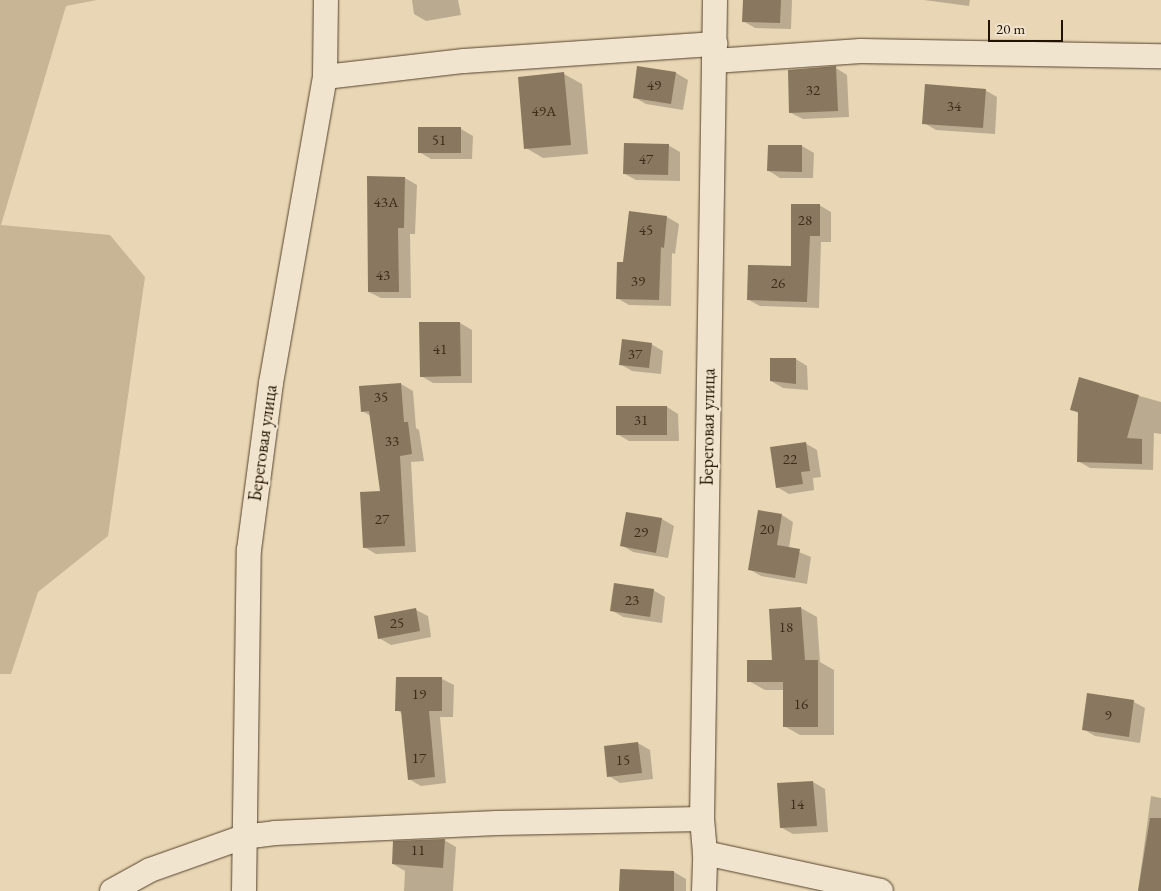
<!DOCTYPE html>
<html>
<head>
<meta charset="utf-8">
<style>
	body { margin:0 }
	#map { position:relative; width:1161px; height:891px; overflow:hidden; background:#e9d6b4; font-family:"EB Garamond",serif }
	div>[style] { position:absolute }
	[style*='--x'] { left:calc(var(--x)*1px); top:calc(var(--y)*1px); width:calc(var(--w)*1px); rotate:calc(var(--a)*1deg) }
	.green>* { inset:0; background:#c7b596 }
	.shadow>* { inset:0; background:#0003 }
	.building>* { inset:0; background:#89785f }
	.roads { filter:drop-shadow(0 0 1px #54432e) drop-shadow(0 0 1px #54432e) }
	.street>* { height:24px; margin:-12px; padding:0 12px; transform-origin:12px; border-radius:12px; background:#f1e4ce }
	span { translate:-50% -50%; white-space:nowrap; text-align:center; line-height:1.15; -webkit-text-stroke:4.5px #f1e4ce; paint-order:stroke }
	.number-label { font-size:15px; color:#3c2c19 }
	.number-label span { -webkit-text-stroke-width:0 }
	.street-label { font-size:18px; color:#221202 }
	.scale { position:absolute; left:988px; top:20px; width:75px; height:22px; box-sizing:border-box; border:2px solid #221202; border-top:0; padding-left:6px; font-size:15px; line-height:18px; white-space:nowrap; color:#221202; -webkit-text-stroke:4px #f1e4ce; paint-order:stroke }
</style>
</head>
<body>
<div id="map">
	<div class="green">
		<div style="clip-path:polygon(0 0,97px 0,66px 6px,1px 225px,110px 235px,145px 277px,108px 536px,38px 592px,11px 674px,0 674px)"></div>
	</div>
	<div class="shadow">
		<div style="clip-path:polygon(412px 0,458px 0,461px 15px,426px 21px,414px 14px)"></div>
		<div style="clip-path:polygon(744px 0,792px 0,791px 29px,755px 28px,743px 21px)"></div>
		<div style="clip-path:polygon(924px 0,970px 0,969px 6px)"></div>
		<div style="clip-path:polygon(639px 68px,676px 73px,688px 80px,683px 110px,646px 104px,634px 97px)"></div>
		<div style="clip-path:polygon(836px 68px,847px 75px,849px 117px,803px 119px,791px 113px)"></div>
		<div style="clip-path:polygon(564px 74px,582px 84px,588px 154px,543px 158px,526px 148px)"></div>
		<div style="clip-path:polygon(985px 90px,997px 97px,995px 134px,936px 130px,924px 123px)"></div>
		<div style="clip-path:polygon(461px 129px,473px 136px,472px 159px,431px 159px,419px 152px)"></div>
		<div style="clip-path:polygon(668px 145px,680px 152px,680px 181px,636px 180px,625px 174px)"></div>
		<div style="clip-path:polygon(802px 146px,814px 153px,813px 178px,780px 178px,769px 171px)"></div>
		<div style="clip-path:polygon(369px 177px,405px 178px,417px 185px,415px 234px,410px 234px,411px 298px,381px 298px,369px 292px)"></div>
		<div style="clip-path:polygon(819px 205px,831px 212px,831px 242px,821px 242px,819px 308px,760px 306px,749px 300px,792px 267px)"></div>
		<div style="clip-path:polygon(667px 217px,679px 224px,675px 254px,672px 253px,671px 306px,629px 305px,617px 298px,624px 263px)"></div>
		<div style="clip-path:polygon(420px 323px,460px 323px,472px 330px,472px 383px,433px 383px,421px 376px)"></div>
		<div style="clip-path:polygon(651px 344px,663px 351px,661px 374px,632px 371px,620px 364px)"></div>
		<div style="clip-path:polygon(796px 359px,807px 366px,808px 390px,783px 388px,771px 381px)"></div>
		<div style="clip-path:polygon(1080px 379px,1161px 402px,1161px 434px,1154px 433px,1153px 470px,1090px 468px,1078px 461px,1080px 414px,1071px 409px)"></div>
		<div style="clip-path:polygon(401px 384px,413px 391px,416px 428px,419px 430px,424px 461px,411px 462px,416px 552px,376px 554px,364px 547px,382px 492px,371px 416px,362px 411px)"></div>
		<div style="clip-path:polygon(667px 407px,678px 414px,679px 441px,629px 441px,617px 434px)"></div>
		<div style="clip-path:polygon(805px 443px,817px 450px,821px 477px,813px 478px,814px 490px,789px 494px,777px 487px)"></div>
		<div style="clip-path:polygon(627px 513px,662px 519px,674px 526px,668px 558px,633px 552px,621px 545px)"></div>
		<div style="clip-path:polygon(782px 515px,793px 522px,789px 548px,811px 557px,807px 584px,761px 576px,749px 569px)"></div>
		<div style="clip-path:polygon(653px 590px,665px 597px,662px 623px,623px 617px,611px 610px)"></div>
		<div style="clip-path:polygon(801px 608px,817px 617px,820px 662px,834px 670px,834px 735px,800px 735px,784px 726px,784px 690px,765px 690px,749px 681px,774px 661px)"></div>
		<div style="clip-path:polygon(416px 610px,428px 616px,431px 637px,391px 645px,379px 638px)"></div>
		<div style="clip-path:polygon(442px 679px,454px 685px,453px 717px,440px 717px,446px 783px,421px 786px,409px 779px,403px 714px,397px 710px)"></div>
		<div style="clip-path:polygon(1134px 702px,1145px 708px,1140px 743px,1095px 736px,1083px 729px)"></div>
		<div style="clip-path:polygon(638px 743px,650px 750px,653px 779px,620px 783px,609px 776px)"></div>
		<div style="clip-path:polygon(813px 782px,825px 789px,828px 832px,793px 834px,782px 828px)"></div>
		<div style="clip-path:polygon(1151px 796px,1161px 798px,1161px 891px,1138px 891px)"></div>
		<div style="clip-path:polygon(444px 840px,456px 847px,453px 891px,404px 891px,405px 871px,393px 864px)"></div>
		<div style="clip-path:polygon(621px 870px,674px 872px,686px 879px,686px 891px,620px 891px)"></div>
	</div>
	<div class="building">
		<div style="clip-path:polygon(743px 0,781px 0,780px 23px,742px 22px)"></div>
		<div style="clip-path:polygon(637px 66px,676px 72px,671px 104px,633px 98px)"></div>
		<div style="clip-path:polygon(836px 66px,838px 111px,789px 113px,788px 70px)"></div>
		<div style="clip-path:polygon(564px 72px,571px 145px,524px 149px,518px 77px)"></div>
		<div style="clip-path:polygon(925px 84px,986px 89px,983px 128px,922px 124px)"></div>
		<div style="clip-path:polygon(418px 127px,461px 127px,461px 153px,418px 153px)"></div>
		<div style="clip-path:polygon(624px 143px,669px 144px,668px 175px,623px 174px)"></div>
		<div style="clip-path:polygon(768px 145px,802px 145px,802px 172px,767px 171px)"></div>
		<div style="clip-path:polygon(367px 176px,405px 177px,404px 228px,398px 228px,399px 292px,368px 292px)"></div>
		<div style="clip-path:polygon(791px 204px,820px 204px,820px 236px,810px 236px,807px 302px,747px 300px,748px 265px,791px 266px)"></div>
		<div style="clip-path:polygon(629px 211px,667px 216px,664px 248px,661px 247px,659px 300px,616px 299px,617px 262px,623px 262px)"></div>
		<div style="clip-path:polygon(419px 322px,460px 322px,461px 376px,420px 377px)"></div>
		<div style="clip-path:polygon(622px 339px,652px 343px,649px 368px,619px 365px)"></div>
		<div style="clip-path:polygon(770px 358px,796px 358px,796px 384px,770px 381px)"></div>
		<div style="clip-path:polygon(1079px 377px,1139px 395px,1127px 438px,1142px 439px,1142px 464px,1077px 462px,1078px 412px,1070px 410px)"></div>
		<div style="clip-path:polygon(401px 383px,404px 422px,408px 422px,412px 454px,400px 456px,405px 546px,363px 548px,360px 492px,380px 491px,369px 411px,361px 412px,359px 386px)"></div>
		<div style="clip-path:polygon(616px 406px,667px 406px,667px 435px,616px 435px)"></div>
		<div style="clip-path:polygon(806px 442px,810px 471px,801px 472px,803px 484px,776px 488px,770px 447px)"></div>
		<div style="clip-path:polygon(758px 510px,782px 514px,777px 545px,800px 549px,795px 578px,748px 570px)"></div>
		<div style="clip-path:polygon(626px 512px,662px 518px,656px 553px,620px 546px)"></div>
		<div style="clip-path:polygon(614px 583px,654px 589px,650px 617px,610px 611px)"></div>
		<div style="clip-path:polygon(801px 607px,805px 660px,818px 660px,818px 727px,783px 727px,783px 682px,747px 682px,747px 660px,772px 660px,769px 609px)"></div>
		<div style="clip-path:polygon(416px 608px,420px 631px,378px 639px,374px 616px)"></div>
		<div style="clip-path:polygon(396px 677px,442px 677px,442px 711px,429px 711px,435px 777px,408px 780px,401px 711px,395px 711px)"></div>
		<div style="clip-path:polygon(1087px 693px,1134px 700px,1129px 737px,1082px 730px)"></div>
		<div style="clip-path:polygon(638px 742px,642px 773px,607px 777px,604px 746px)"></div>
		<div style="clip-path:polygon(813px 781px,817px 826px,780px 828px,777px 783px)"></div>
		<div style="clip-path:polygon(1150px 818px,1161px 818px,1161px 891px,1138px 891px)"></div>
		<div style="clip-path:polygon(445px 839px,443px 868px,392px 864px,393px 841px)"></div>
		<div style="clip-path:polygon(620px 869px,674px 871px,674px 891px,619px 891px)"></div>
	</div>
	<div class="roads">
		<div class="street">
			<div style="--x:714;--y:61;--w:147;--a:-3.9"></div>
			<div style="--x:861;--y:51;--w:300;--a:1"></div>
			<div style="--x:325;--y:77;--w:140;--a:-6.6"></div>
			<div style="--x:464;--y:61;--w:252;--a:-3.9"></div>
			<div style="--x:705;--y:853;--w:180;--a:12.2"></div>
			<div style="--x:112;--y:891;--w:43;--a:-28.9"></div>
			<div style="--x:150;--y:870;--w:99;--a:-19.5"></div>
			<div style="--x:243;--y:837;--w:32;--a:-7"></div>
			<div style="--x:275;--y:833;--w:222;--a:-2.6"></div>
			<div style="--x:497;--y:823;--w:205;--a:-1.1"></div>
			<div style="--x:244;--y:891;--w:341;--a:-89.2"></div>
			<div style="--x:249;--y:550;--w:168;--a:-82.5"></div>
			<div style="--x:271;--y:383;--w:311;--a:-80"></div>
			<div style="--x:325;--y:77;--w:77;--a:-89.3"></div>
			<div style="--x:704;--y:891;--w:38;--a:-88"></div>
			<div style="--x:705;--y:853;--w:34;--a:-95"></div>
			<div style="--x:702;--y:819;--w:819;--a:-89.09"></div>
		</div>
	</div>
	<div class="number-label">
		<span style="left:654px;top:85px">49</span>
		<span style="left:813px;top:90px">32</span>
		<span style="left:954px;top:106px">34</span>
		<span style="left:544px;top:111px">49А</span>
		<span style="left:439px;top:140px">51</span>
		<span style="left:646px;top:159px">47</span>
		<span style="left:386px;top:202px">43А</span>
		<span style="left:805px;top:220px">28</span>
		<span style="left:646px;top:230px">45</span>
		<span style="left:383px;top:275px">43</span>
		<span style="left:638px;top:281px">39</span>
		<span style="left:778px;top:283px">26</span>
		<span style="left:440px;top:349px">41</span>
		<span style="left:635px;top:354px">37</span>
		<span style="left:381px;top:397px">35</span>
		<span style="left:641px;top:420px">31</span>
		<span style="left:392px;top:441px">33</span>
		<span style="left:790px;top:459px">22</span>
		<span style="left:382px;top:519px">27</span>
		<span style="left:767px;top:529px">20</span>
		<span style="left:641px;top:532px">29</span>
		<span style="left:632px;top:600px">23</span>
		<span style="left:397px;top:623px">25</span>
		<span style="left:786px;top:627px">18</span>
		<span style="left:419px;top:694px">19</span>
		<span style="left:801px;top:704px">16</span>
		<span style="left:1108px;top:715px">9</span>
		<span style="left:419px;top:758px">17</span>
		<span style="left:623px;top:760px">15</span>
		<span style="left:797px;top:804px">14</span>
		<span style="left:418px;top:850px">11</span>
	</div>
	<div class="street-label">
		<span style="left:708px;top:427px;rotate:-89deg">Береговая улица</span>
		<span style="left:263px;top:443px;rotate:-82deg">Береговая улица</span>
	</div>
	<div class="scale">20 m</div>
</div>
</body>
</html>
